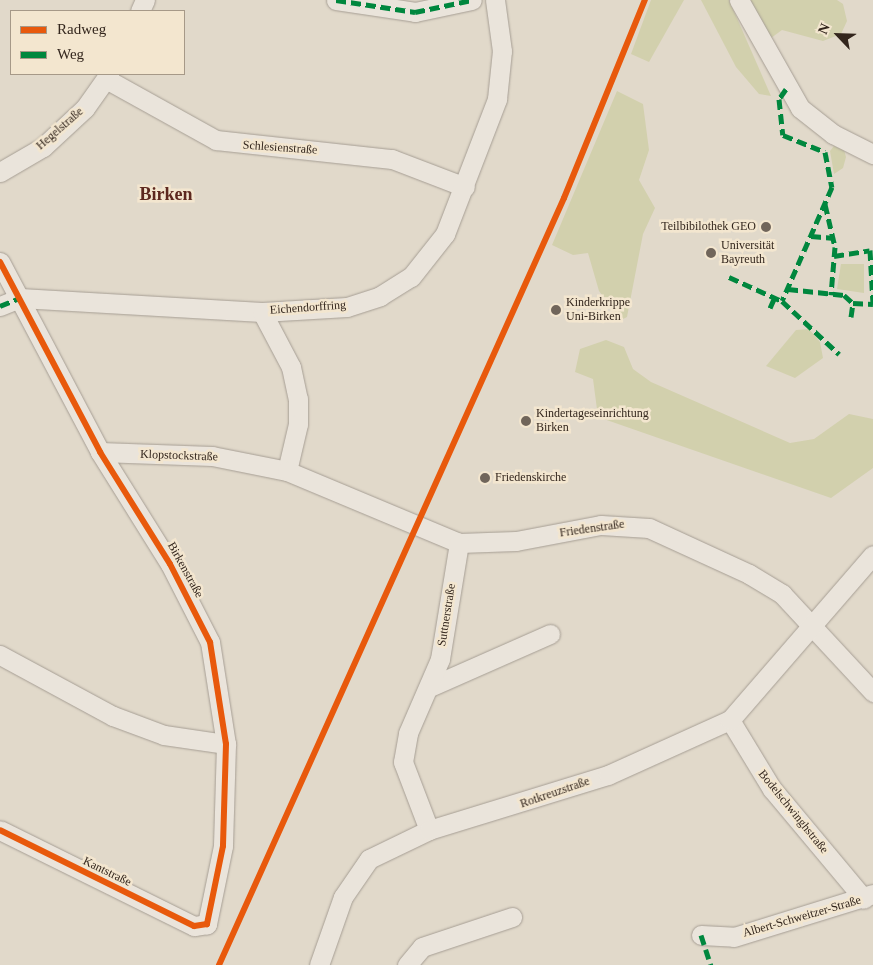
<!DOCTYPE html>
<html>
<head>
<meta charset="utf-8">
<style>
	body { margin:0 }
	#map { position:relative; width:873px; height:965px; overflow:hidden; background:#e1d9ca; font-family:"Times New Roman",serif }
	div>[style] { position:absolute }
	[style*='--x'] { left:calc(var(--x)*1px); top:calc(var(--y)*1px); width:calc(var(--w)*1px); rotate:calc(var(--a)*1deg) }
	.green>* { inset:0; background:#d2d0ad }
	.roads { filter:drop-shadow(0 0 1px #a69e94) drop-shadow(0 0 1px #a69e94) }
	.minor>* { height:19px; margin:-9.5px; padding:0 9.5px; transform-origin:9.5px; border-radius:9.5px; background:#eae4db }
	.quiet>* { height:5px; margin-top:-2.5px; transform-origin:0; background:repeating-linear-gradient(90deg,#00873e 0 10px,transparent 0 15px) }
	.cycleway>* { height:6px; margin:-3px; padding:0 3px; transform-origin:3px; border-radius:3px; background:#e8590c }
	.dots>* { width:14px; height:14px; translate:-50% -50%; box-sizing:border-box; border:2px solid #f3e6cf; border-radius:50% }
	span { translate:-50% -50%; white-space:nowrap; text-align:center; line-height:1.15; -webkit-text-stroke:5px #f3e6cf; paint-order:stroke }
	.street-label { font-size:12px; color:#33261d }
	.poi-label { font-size:12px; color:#33261d }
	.right { translate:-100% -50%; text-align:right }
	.left { translate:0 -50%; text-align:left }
	.district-label { font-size:18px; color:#5d281f; font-weight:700 }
	.legend { position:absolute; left:10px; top:10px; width:175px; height:65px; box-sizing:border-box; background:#f3e6cf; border:1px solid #a69988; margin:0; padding:6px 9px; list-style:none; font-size:15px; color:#33261d }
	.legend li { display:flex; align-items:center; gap:10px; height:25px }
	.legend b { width:25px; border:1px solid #a69988 }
	.north { position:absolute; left:813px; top:10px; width:50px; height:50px; -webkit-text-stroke:4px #f3e6cf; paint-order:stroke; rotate:294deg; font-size:14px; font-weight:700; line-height:20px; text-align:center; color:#33261d }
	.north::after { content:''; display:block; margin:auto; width:18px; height:22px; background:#33261d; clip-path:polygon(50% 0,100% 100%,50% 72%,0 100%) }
</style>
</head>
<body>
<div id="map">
	<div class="green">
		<div style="clip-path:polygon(651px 0,684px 0,649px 62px,631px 54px)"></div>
		<div style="clip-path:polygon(701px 0,729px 0,771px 96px,759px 94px,736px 67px)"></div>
		<div style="clip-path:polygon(750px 0,837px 0,843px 4px,847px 21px,841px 34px,823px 41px,782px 30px,771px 38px)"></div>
		<div style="clip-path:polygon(617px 91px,643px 104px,649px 150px,639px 180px,655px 208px,643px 234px,627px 317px,621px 320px,599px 291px,588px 253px,573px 255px,552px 245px)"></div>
		<div style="clip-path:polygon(834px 146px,844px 150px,846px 157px,843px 168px,834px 174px,830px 151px)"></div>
		<div style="clip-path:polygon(841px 264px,864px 264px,864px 293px,837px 289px)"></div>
		<div style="clip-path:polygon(809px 329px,820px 342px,823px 358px,795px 378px,766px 366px,796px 330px)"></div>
		<div style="clip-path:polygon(606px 340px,624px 347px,633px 369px,651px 382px,790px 443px,814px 439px,849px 414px,873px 419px,873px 468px,831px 498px,598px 417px,593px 379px,575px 372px,580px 349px)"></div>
	</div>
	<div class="roads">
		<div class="minor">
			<div style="--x:336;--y:0;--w:80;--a:8.6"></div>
			<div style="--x:415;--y:12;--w:58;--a:-11.9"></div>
			<div style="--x:739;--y:0;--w:124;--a:60.5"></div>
			<div style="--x:800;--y:108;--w:42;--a:38.2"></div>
			<div style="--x:833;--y:134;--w:45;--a:26.6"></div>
			<div style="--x:140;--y:11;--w:12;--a:-66"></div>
			<div style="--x:106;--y:79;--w:126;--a:29"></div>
			<div style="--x:216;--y:140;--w:177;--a:6.2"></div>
			<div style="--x:392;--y:159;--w:78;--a:21"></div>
			<div style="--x:0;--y:172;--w:50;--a:-30.2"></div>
			<div style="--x:43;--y:147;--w:57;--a:-42.9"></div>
			<div style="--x:85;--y:108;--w:42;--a:-54.8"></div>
			<div style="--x:0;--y:262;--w:215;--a:62.2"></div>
			<div style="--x:100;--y:452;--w:132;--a:58"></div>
			<div style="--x:170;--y:564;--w:88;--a:62.9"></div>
			<div style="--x:210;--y:642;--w:103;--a:81.1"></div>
			<div style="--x:226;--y:744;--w:102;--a:91.7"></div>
			<div style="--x:223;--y:846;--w:80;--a:101.6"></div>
			<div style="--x:207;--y:924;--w:13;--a:171"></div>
			<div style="--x:194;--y:926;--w:216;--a:-153.7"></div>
			<div style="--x:0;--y:306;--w:22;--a:-22"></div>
			<div style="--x:20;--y:298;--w:242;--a:3.3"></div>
			<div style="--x:262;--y:312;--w:85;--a:-3.4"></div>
			<div style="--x:347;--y:307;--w:35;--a:-18"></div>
			<div style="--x:380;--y:296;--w:36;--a:-32"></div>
			<div style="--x:411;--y:277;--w:55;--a:-51.7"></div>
			<div style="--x:445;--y:234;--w:145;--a:-68.9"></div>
			<div style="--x:497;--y:99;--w:48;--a:-84.1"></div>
			<div style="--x:502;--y:51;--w:51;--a:-97.8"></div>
			<div style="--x:262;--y:312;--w:62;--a:62.2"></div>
			<div style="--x:291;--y:367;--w:33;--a:78"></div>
			<div style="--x:298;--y:399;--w:25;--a:90"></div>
			<div style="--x:298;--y:424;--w:48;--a:103.2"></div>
			<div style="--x:100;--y:452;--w:112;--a:2"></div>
			<div style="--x:212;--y:456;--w:76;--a:11.3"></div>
			<div style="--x:287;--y:471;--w:186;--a:22.7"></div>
			<div style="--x:459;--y:543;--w:57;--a:-2"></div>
			<div style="--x:516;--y:541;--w:86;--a:-10.7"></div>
			<div style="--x:601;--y:525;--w:48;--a:3.6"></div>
			<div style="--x:649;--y:528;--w:110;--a:24.7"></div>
			<div style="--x:749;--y:574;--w:39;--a:31"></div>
			<div style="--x:782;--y:594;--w:134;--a:47.1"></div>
			<div style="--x:0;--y:655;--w:128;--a:28.4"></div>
			<div style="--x:113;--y:716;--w:54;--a:20.4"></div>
			<div style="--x:164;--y:735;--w:63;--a:8.3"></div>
			<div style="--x:432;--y:686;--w:129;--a:-23.8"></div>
			<div style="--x:730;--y:720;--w:81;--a:58.7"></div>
			<div style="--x:772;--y:789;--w:143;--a:50.1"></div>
			<div style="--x:429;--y:830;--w:73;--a:-110.9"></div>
			<div style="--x:403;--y:762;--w:29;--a:-80"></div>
			<div style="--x:408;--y:733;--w:81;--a:-66.6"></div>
			<div style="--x:440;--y:659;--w:118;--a:-80.7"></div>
			<div style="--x:701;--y:935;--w:33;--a:3"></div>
			<div style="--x:734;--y:937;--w:145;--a:-17.2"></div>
			<div style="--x:319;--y:965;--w:72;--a:-70.6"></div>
			<div style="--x:343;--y:897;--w:46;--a:-55.6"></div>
			<div style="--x:369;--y:859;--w:67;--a:-25.8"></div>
			<div style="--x:429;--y:830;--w:187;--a:-17.1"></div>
			<div style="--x:608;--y:775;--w:134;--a:-24.3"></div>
			<div style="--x:730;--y:720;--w:218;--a:-49.1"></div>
			<div style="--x:407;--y:965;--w:23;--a:-50"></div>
			<div style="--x:422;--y:947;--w:95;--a:-18.4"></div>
		</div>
	</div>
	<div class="quiet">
		<div style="--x:336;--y:0;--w:80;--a:8.6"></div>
		<div style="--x:415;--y:12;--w:58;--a:-11.9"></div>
		<div style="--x:786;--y:89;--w:12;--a:125"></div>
		<div style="--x:779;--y:99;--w:36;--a:84"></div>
		<div style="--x:783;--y:135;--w:45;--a:22"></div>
		<div style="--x:825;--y:152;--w:36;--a:79"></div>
		<div style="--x:832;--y:187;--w:124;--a:113.7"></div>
		<div style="--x:782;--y:301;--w:78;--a:42.9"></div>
		<div style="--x:825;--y:204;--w:44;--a:76.9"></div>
		<div style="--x:835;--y:247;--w:48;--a:94.8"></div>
		<div style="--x:811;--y:236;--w:21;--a:5"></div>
		<div style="--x:834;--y:256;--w:36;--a:-9"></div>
		<div style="--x:870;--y:250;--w:53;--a:86.8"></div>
		<div style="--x:729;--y:277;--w:58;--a:24.4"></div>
		<div style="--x:788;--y:289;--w:56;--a:6.1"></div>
		<div style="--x:844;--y:295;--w:12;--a:42"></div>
		<div style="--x:853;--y:303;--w:20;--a:3"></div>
		<div style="--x:0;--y:306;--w:22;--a:-22"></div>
		<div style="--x:770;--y:308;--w:12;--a:-66"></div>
		<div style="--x:851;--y:317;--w:14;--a:-82"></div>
		<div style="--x:701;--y:935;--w:32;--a:72"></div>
	</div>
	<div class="cycleway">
		<div style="--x:0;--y:262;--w:215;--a:62.2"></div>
		<div style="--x:100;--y:452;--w:132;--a:58"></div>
		<div style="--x:170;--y:564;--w:88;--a:62.9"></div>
		<div style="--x:210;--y:642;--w:103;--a:81.1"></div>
		<div style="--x:226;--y:744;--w:102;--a:91.7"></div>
		<div style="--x:223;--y:846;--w:80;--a:101.6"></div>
		<div style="--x:207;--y:924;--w:13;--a:171"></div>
		<div style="--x:194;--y:926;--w:216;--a:-153.7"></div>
		<div style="--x:219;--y:965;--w:841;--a:-65.78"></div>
		<div style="--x:564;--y:198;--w:214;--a:-67.8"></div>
	</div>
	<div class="dots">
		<div style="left:766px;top:227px;background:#70655a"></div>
		<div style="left:711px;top:253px;background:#70655a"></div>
		<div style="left:556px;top:310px;background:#70655a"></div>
		<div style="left:526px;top:421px;background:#70655a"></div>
		<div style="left:485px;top:478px;background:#70655a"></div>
	</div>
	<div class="street-label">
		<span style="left:60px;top:129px;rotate:-41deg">Hegelstraße</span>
		<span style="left:280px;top:148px;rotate:4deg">Schlesienstraße</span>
		<span style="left:308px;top:308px;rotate:-4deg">Eichendorffring</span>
		<span style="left:179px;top:456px;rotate:2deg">Klopstockstraße</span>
		<span style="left:592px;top:529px;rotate:-8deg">Friedenstraße</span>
		<span style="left:185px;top:570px;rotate:61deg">Birkenstraße</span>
		<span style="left:447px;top:615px;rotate:-81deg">Suttnerstraße</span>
		<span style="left:555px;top:793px;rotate:-19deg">Rotkreuzstraße</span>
		<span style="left:793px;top:812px;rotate:51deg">Bodelschwinghstraße</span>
		<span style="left:107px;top:872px;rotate:26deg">Kantstraße</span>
		<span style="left:802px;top:917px;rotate:-16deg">Albert-Schweitzer-Straße</span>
	</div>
	<div class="poi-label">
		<span class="right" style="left:756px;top:227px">Teilbibilothek GEO</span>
		<span class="left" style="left:721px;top:253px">Universität<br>Bayreuth</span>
		<span class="left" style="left:566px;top:310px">Kinderkrippe<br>Uni-Birken</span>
		<span class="left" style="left:536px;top:421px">Kindertageseinrichtung<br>Birken</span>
		<span class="left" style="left:495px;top:478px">Friedenskirche</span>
	</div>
	<div class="district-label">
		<span style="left:166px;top:194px">Birken</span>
	</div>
	<ul class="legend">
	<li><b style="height:6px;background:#e8590c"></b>Radweg</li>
	<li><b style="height:6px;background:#00873e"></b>Weg</li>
	</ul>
	<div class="north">N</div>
</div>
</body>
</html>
